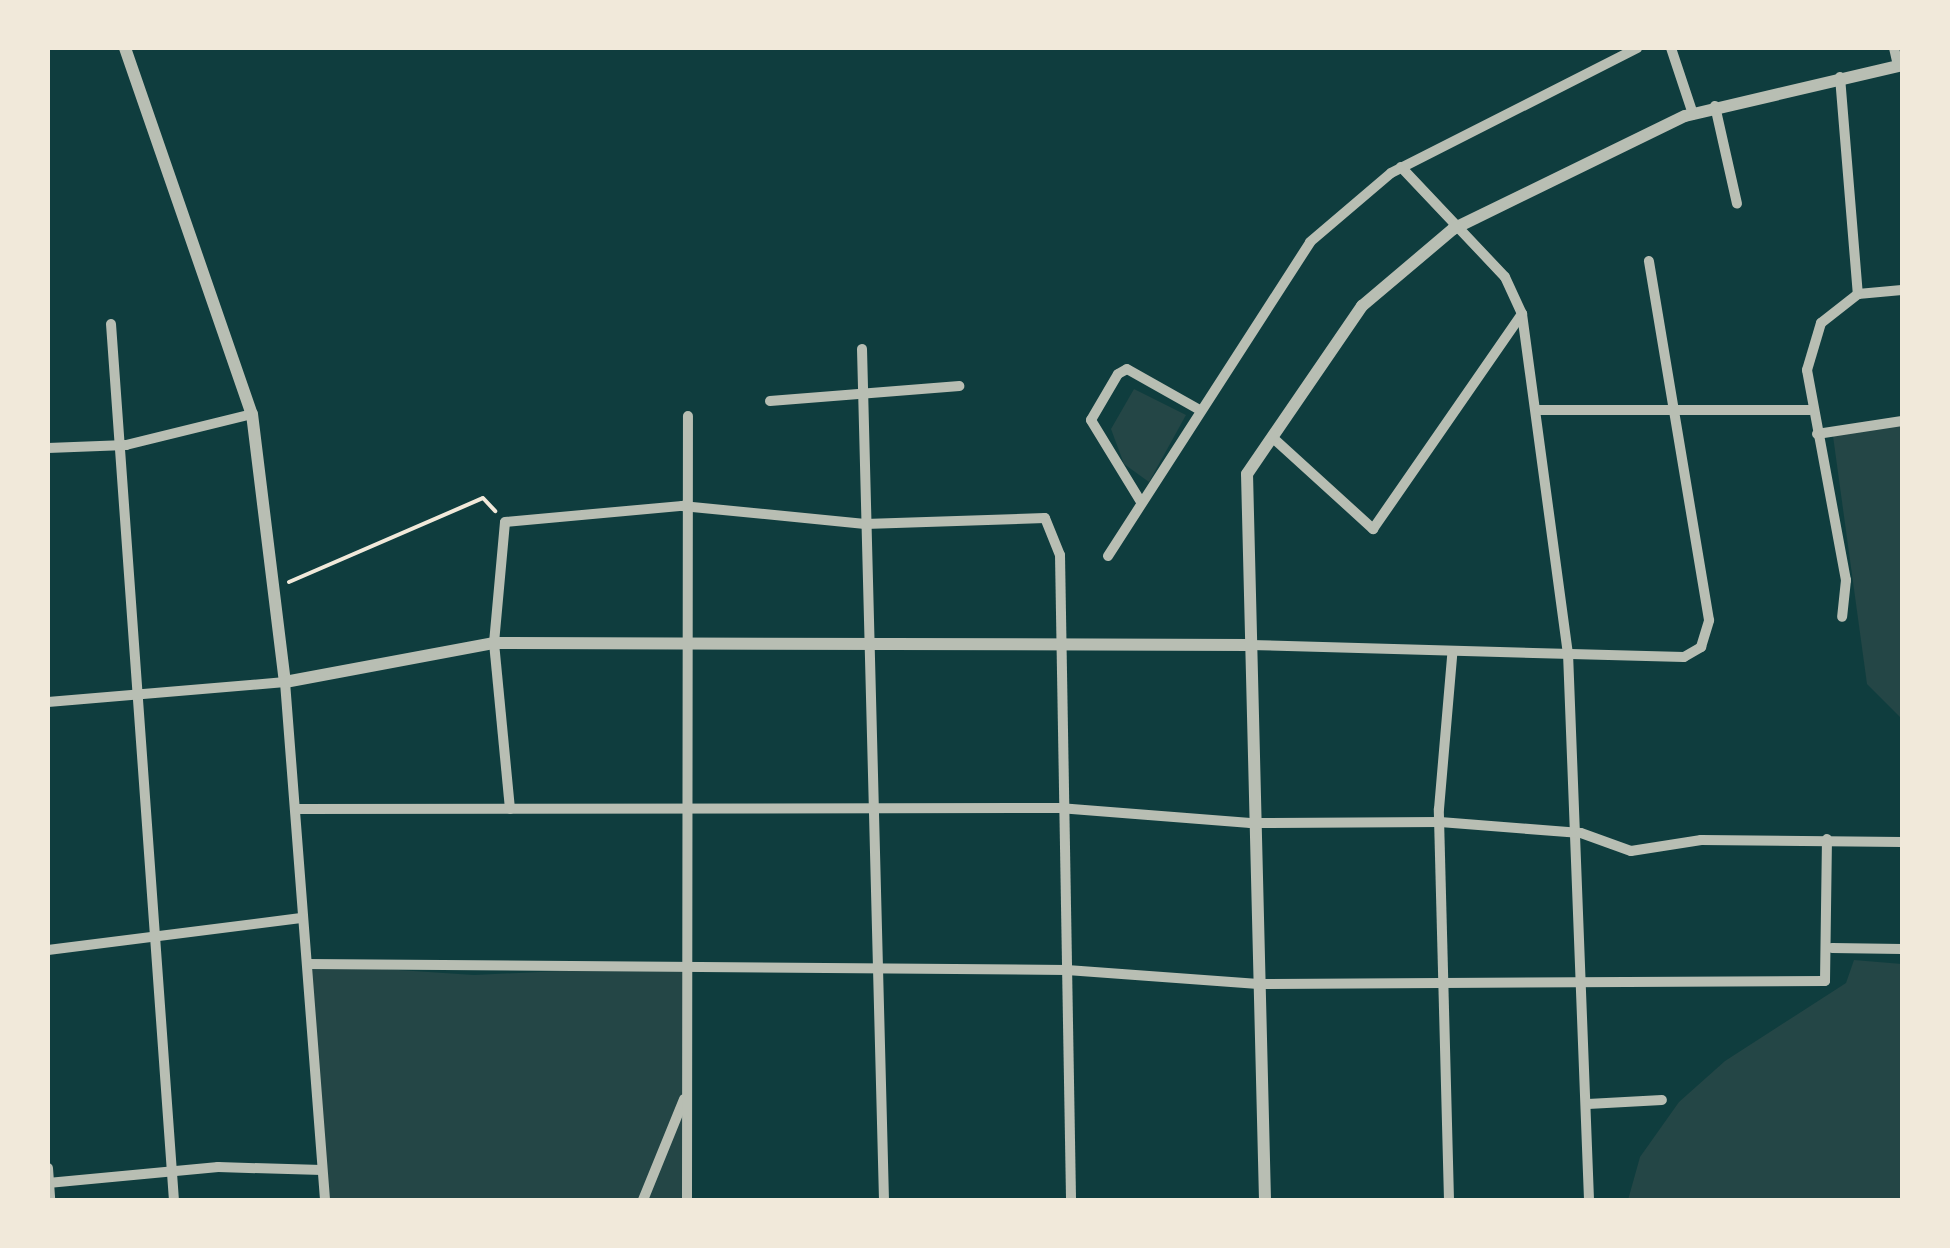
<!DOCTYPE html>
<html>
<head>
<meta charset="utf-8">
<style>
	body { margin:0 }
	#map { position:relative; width:1950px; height:1248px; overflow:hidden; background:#0f3d3e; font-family:Jost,sans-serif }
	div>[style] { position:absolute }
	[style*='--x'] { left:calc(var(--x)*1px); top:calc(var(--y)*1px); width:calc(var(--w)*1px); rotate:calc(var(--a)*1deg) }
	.green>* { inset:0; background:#244646 }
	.path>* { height:4px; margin:-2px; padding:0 2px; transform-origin:2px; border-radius:2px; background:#f1e9da }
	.minor>* { height:10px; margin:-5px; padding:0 5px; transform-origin:5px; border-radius:5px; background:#b8beb3 }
	.tertiary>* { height:12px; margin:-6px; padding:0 6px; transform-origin:6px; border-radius:6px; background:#b8beb3 }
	span { translate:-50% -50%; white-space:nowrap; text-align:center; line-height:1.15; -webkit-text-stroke:10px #f1e9da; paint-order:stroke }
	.frame { position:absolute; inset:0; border:50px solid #f1e9da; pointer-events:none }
</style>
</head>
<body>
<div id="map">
	<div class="green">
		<div style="clip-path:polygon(1134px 389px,1186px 415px,1149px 482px,1124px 464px,1111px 429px)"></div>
		<div style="clip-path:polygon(1902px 425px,1902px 719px,1867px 684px,1833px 436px)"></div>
		<div style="clip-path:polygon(1854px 960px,1902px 964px,1902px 1200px,1628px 1200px,1640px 1157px,1679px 1102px,1725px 1061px,1846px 983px)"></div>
		<div style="clip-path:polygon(307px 964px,474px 975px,685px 965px,687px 1200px,325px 1200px)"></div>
	</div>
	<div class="path">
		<div style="--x:289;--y:582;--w:211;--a:-23.4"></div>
		<div style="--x:483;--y:498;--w:18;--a:47"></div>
	</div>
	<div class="minor">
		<div style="--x:1671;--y:48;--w:70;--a:71.6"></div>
		<div style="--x:1894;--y:48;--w:17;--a:77"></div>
		<div style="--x:1840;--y:77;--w:218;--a:85.3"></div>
		<div style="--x:1858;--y:294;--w:47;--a:141.9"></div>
		<div style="--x:1821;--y:323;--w:49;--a:106.6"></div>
		<div style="--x:1807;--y:370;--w:214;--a:79.5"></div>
		<div style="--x:1846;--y:580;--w:37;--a:96"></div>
		<div style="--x:1715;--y:106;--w:100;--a:77.3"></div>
		<div style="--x:1401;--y:167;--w:151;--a:46.6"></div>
		<div style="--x:1505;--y:277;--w:41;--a:65.3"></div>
		<div style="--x:1522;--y:314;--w:342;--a:82.3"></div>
		<div style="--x:1568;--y:653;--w:547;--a:87.8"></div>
		<div style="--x:1858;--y:294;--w:44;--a:-5.2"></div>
		<div style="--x:111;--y:324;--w:878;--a:85.89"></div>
		<div style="--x:862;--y:349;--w:851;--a:88.52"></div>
		<div style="--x:770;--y:401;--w:190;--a:-4.5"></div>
		<div style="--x:1539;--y:410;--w:271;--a:0"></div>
		<div style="--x:1817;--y:434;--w:86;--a:-8.7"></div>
		<div style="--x:1272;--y:437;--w:137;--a:42.3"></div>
		<div style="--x:1373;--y:529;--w:262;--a:-55.3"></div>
		<div style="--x:48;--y:448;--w:78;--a:-2.2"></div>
		<div style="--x:126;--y:445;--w:130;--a:-13.8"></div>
		<div style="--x:1141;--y:502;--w:96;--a:-121.4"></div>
		<div style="--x:1091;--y:420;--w:53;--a:-59.6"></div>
		<div style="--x:1118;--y:374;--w:10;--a:-29"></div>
		<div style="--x:1127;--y:369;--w:81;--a:29.4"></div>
		<div style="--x:1108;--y:556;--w:373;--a:-57.2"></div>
		<div style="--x:1310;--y:242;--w:106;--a:-40.4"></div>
		<div style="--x:1391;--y:173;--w:276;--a:-26.9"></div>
		<div style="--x:1250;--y:645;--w:434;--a:1.6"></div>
		<div style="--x:1684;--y:657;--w:20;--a:-30"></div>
		<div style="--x:1701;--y:647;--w:28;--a:-73"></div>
		<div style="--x:1709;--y:620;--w:364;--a:-99.5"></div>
		<div style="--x:48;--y:702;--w:238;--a:-4.8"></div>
		<div style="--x:285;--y:682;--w:520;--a:85.58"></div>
		<div style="--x:295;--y:809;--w:764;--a:-0.07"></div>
		<div style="--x:1059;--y:808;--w:192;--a:4.5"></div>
		<div style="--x:1250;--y:823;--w:190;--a:-0.3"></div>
		<div style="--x:1440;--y:822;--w:141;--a:4.5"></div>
		<div style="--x:1581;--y:833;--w:53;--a:19.8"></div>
		<div style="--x:1631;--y:851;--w:71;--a:-8.9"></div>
		<div style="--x:1701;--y:840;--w:201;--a:0.6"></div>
		<div style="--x:510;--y:809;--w:167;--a:-95.5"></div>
		<div style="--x:494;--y:643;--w:121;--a:-84.8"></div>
		<div style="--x:505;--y:522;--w:178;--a:-5.2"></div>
		<div style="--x:682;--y:506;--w:184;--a:5.6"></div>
		<div style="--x:865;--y:524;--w:180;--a:-1.9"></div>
		<div style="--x:1045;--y:518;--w:40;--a:68"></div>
		<div style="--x:1060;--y:555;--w:645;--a:89.02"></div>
		<div style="--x:1832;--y:948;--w:70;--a:0.8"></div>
		<div style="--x:48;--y:950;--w:257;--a:-7.2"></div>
		<div style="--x:307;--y:964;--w:760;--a:0.45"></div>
		<div style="--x:1067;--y:970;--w:192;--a:4.2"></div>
		<div style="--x:1258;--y:984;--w:567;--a:-0.3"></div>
		<div style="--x:1825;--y:981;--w:142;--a:-89.2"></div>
		<div style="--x:1588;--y:1104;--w:74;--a:-3.1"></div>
		<div style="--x:48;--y:1168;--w:32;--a:86"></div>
		<div style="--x:48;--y:1183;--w:171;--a:-5.4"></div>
		<div style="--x:218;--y:1167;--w:104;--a:1.7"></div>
		<div style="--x:643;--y:1200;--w:109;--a:-67.9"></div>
		<div style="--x:687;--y:1200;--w:784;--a:-89.93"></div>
		<div style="--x:1449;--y:1200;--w:391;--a:-91.5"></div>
		<div style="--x:1439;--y:809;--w:154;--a:-85.1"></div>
	</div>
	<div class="tertiary">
		<div style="--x:125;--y:48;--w:387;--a:70.9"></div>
		<div style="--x:252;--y:414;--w:270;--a:83"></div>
		<div style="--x:285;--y:682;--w:213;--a:-10.6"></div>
		<div style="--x:494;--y:643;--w:756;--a:0.15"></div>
		<div style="--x:1265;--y:1200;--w:726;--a:-91.42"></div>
		<div style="--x:1247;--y:474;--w:204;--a:-55.6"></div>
		<div style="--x:1362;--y:306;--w:119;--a:-40.2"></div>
		<div style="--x:1453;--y:229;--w:258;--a:-26"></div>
		<div style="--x:1685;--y:116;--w:223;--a:-13.2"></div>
	</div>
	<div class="frame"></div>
</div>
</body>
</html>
